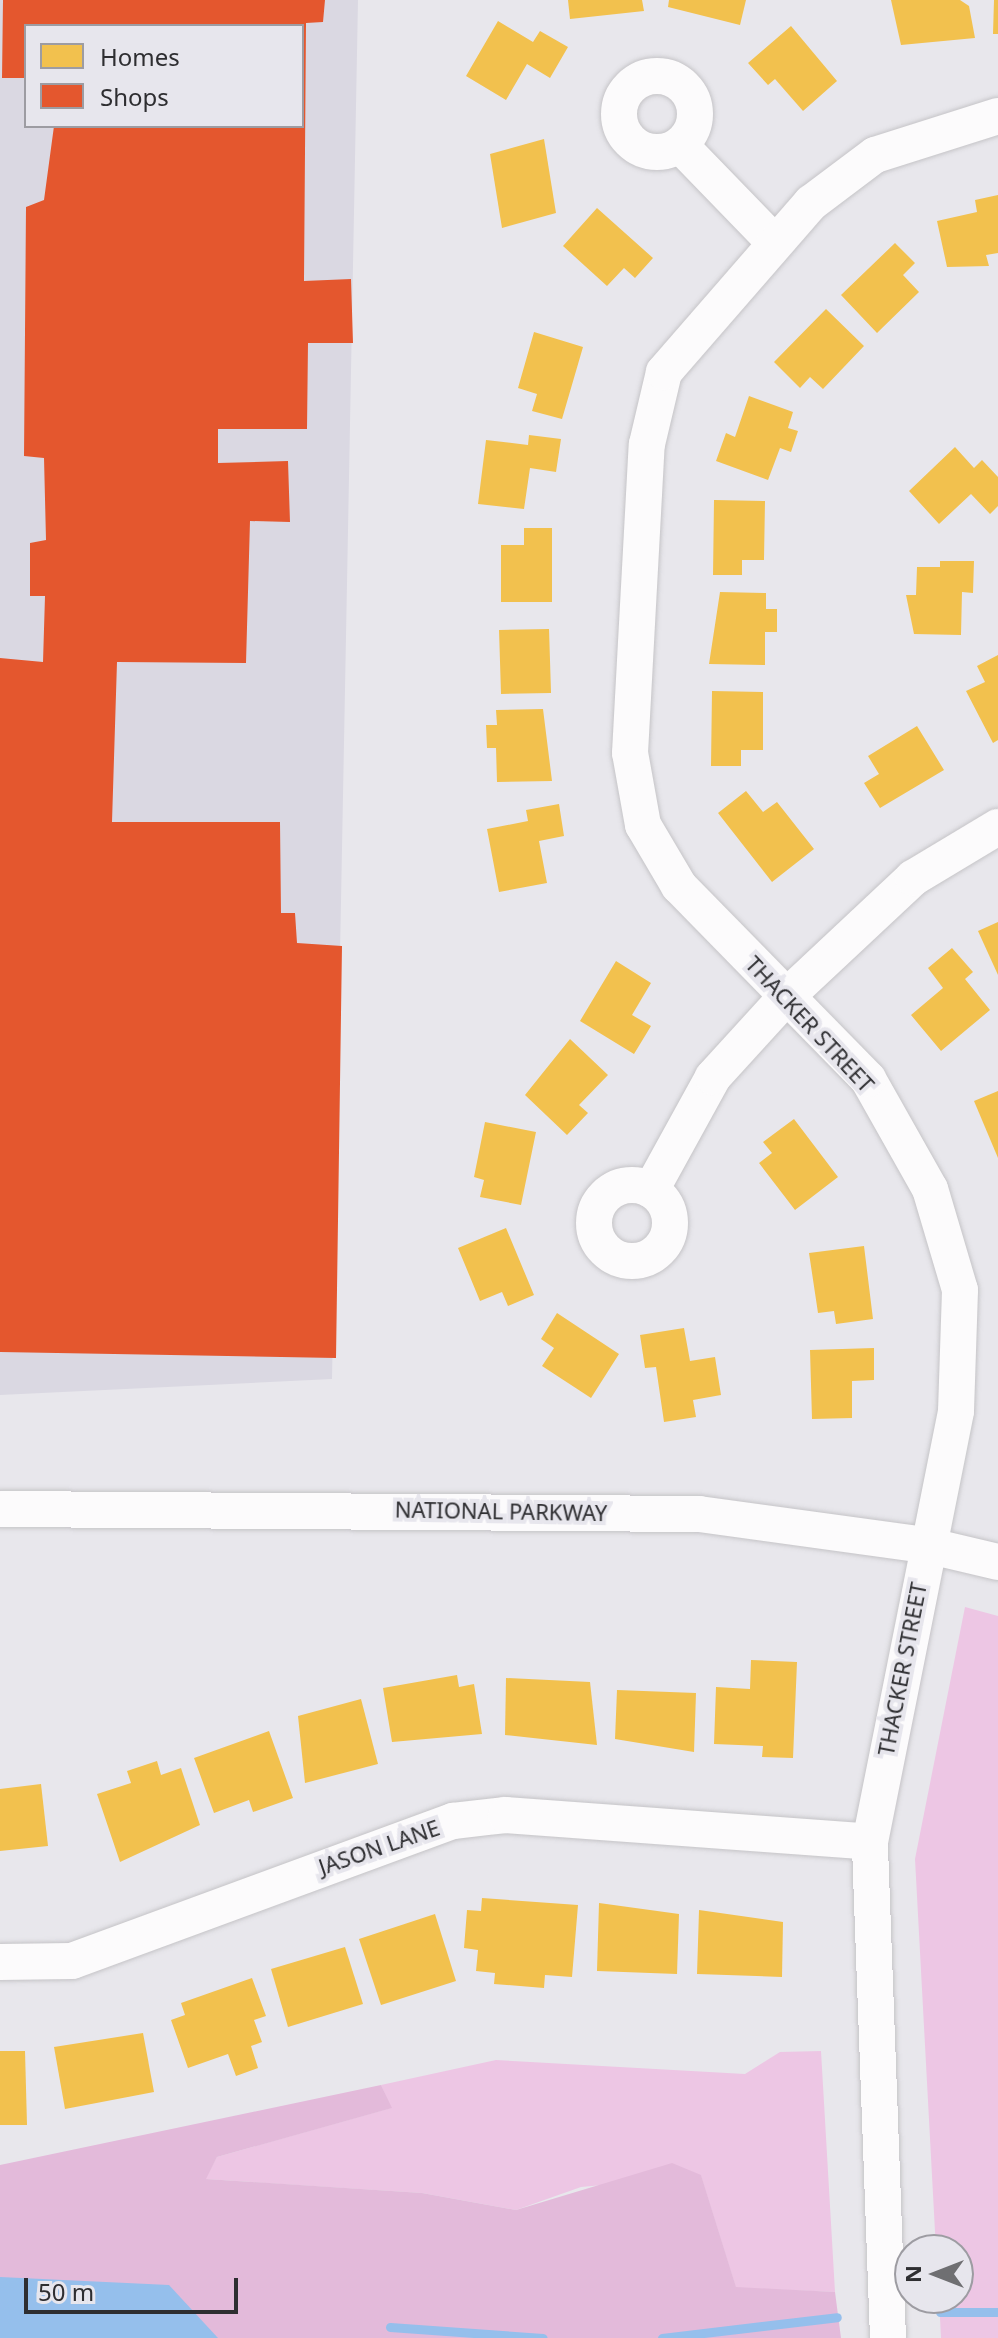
<!DOCTYPE html>
<html>
<head>
<meta charset="utf-8">
<style>
	body { margin:0 }
	#map { position:relative; width:998px; height:2338px; overflow:hidden; background:#e8e7ec; font-family:"Noto Sans",sans-serif }
	div>[style] { position:absolute }
	[style*='--x'] { left:calc(var(--x)*1px); top:calc(var(--y)*1px); width:calc(var(--w)*1px); rotate:calc(var(--a)*1deg) }
	.built>* { inset:0; background:#dad8e2 }
	.green>* { inset:0; background:#edc6e4 }
	.forest>* { inset:0; background:#e3bada }
	.water>* { inset:0; background:#95bfec }
	.homes>* { inset:0; background:#f2c14e }
	.shops>* { inset:0; background:#e4572e }
	.stream>* { height:9px; margin:-4.5px; padding:0 4.5px; transform-origin:4.5px; border-radius:4.5px; background:#95bfec }
	.roads { filter:drop-shadow(0 0 2px #c5c4c7) drop-shadow(0 0 2px #c5c4c7) }
	.minor>* { height:36px; margin:-18px; padding:0 18px; transform-origin:18px; border-radius:18px; background:#fcfbfc }
	.minor>.ring { margin:-18px; padding:0; box-sizing:content-box; background:none; border:36px solid #fcfbfc; border-radius:50% }
	span { translate:-50% -50%; white-space:nowrap; text-align:center; line-height:1.15; -webkit-text-stroke:8px #e7e6ed; paint-order:stroke }
	.street-label { font-size:22px; color:#2e2e31 }
	.legend { position:absolute; left:24px; top:24px; width:280px; height:104px; box-sizing:border-box; background:#e7e6ed; border:2px solid #9d9ca2; margin:0; padding:10px 14px; list-style:none; font-size:24px; color:#2e2e31 }
	.legend li { display:flex; align-items:center; gap:16px; height:40px }
	.legend b { width:40px; border:2px solid #9d9ca2 }
	.north { position:absolute; left:894px; top:2234px; width:80px; height:80px; box-sizing:border-box; background:#e7e6ed; border:2px solid #9d9ca2; border-radius:50%; rotate:270deg; font-size:22px; font-weight:700; line-height:32px; text-align:center; color:#2e2e31 }
	.north::after { content:''; display:block; margin:auto; width:28px; height:36px; background:#6f6f72; clip-path:polygon(50% 0,100% 100%,50% 72%,0 100%) }
	.scale { position:absolute; left:24px; top:2278px; width:214px; height:36px; box-sizing:border-box; border:4px solid #2e2e31; border-top:0; padding-left:10px; font-size:24px; line-height:28px; white-space:nowrap; color:#2e2e31; -webkit-text-stroke:6px #e7e6ed; paint-order:stroke }
</style>
</head>
<body>
<div id="map">
	<div class="built">
		<div style="clip-path:polygon(evenodd,0 0,358px 0,332px 1379px,0 1395px,0 0,26px 26px,302px 26px,302px 126px,26px 126px,26px 26px)"></div>
	</div>
	<div class="green">
		<div style="clip-path:polygon(965px 1607px,998px 1616px,998px 2338px,941px 2338px,939px 2298px,958px 2298px,958px 2250px,936px 2250px,915px 1859px)"></div>
		<div style="clip-path:polygon(821px 2051px,835px 2292px,736px 2288px,701px 2176px,581px 2187px,516px 2210px,422px 2193px,205px 2179px,217px 2157px,391px 2108px,381px 2085px,496px 2060px,745px 2074px,780px 2052px)"></div>
	</div>
	<div class="forest">
		<div style="clip-path:polygon(381px 2085px,392px 2108px,217px 2157px,206px 2179px,422px 2193px,516px 2210px,672px 2163px,701px 2175px,736px 2287px,835px 2292px,841px 2338px,0 2338px,0 2165px)"></div>
	</div>
	<div class="water">
		<div style="clip-path:polygon(0 2277px,169px 2285px,218px 2338px,0 2338px)"></div>
	</div>
	<div class="homes">
		<div style="clip-path:polygon(568px 0,642px 0,644px 11px,570px 19px)"></div>
		<div style="clip-path:polygon(669px 0,746px 0,740px 25px,668px 7px)"></div>
		<div style="clip-path:polygon(891px 0,960px 0,969px 6px,975px 38px,901px 45px)"></div>
		<div style="clip-path:polygon(994px 0,998px 0,998px 34px,993px 34px)"></div>
		<div style="clip-path:polygon(498px 21px,533px 42px,540px 31px,568px 47px,550px 78px,527px 64px,506px 100px,466px 76px)"></div>
		<div style="clip-path:polygon(791px 26px,837px 81px,803px 111px,775px 79px,768px 85px,748px 63px)"></div>
		<div style="clip-path:polygon(544px 139px,556px 213px,502px 228px,490px 154px)"></div>
		<div style="clip-path:polygon(998px 195px,998px 253px,986px 255px,989px 266px,947px 267px,937px 221px,977px 212px,975px 200px)"></div>
		<div style="clip-path:polygon(597px 208px,653px 258px,635px 278px,624px 268px,607px 286px,563px 246px)"></div>
		<div style="clip-path:polygon(895px 243px,915px 263px,903px 275px,919px 292px,877px 333px,841px 295px)"></div>
		<div style="clip-path:polygon(826px 309px,864px 346px,823px 389px,810px 377px,800px 388px,774px 362px)"></div>
		<div style="clip-path:polygon(534px 332px,583px 347px,562px 419px,532px 411px,537px 394px,518px 388px)"></div>
		<div style="clip-path:polygon(749px 396px,793px 412px,788px 428px,798px 431px,791px 452px,780px 448px,768px 480px,716px 461px,726px 433px,735px 437px)"></div>
		<div style="clip-path:polygon(529px 435px,561px 439px,556px 472px,530px 468px,524px 509px,478px 504px,486px 440px,528px 445px)"></div>
		<div style="clip-path:polygon(955px 447px,974px 468px,982px 460px,998px 477px,998px 506px,990px 514px,971px 494px,939px 524px,909px 491px)"></div>
		<div style="clip-path:polygon(714px 500px,765px 501px,764px 560px,742px 560px,742px 575px,713px 575px)"></div>
		<div style="clip-path:polygon(524px 528px,552px 528px,552px 602px,501px 602px,501px 545px,524px 545px)"></div>
		<div style="clip-path:polygon(940px 561px,974px 561px,973px 593px,962px 592px,961px 635px,914px 634px,906px 595px,916px 595px,917px 567px,940px 567px)"></div>
		<div style="clip-path:polygon(720px 592px,766px 593px,766px 609px,777px 609px,777px 632px,765px 632px,765px 665px,709px 664px)"></div>
		<div style="clip-path:polygon(549px 629px,551px 693px,501px 694px,499px 630px)"></div>
		<div style="clip-path:polygon(998px 655px,998px 740px,993px 743px,966px 691px,985px 682px,977px 666px)"></div>
		<div style="clip-path:polygon(712px 691px,763px 692px,763px 750px,741px 750px,741px 766px,711px 766px)"></div>
		<div style="clip-path:polygon(543px 709px,552px 781px,497px 782px,496px 748px,487px 748px,486px 725px,497px 725px,496px 710px)"></div>
		<div style="clip-path:polygon(917px 726px,944px 770px,880px 808px,864px 783px,879px 774px,868px 756px)"></div>
		<div style="clip-path:polygon(746px 791px,763px 812px,777px 802px,814px 849px,772px 882px,718px 813px)"></div>
		<div style="clip-path:polygon(559px 804px,564px 836px,539px 841px,547px 883px,499px 892px,487px 829px,528px 821px,526px 810px)"></div>
		<div style="clip-path:polygon(998px 922px,998px 975px,978px 931px)"></div>
		<div style="clip-path:polygon(952px 948px,973px 972px,965px 979px,990px 1010px,941px 1051px,911px 1015px,943px 988px,928px 968px)"></div>
		<div style="clip-path:polygon(616px 961px,651px 983px,632px 1015px,651px 1026px,634px 1054px,580px 1021px)"></div>
		<div style="clip-path:polygon(570px 1039px,608px 1075px,579px 1105px,588px 1113px,567px 1135px,525px 1095px)"></div>
		<div style="clip-path:polygon(998px 1091px,998px 1158px,974px 1101px)"></div>
		<div style="clip-path:polygon(794px 1119px,838px 1177px,795px 1210px,759px 1163px,772px 1153px,763px 1142px)"></div>
		<div style="clip-path:polygon(485px 1122px,536px 1132px,521px 1205px,480px 1197px,484px 1180px,474px 1177px)"></div>
		<div style="clip-path:polygon(506px 1228px,534px 1295px,508px 1306px,502px 1292px,480px 1301px,458px 1248px)"></div>
		<div style="clip-path:polygon(864px 1246px,873px 1319px,836px 1324px,834px 1311px,818px 1313px,809px 1253px)"></div>
		<div style="clip-path:polygon(557px 1313px,619px 1354px,591px 1398px,542px 1366px,554px 1348px,541px 1339px)"></div>
		<div style="clip-path:polygon(684px 1328px,690px 1361px,715px 1357px,721px 1395px,693px 1400px,696px 1417px,664px 1422px,656px 1367px,645px 1368px,640px 1335px)"></div>
		<div style="clip-path:polygon(874px 1348px,874px 1380px,852px 1381px,852px 1418px,812px 1419px,810px 1350px)"></div>
		<div style="clip-path:polygon(751px 1660px,797px 1662px,793px 1758px,762px 1757px,763px 1746px,714px 1744px,716px 1687px,750px 1689px)"></div>
		<div style="clip-path:polygon(457px 1675px,459px 1687px,474px 1684px,482px 1734px,392px 1742px,383px 1688px)"></div>
		<div style="clip-path:polygon(506px 1678px,590px 1682px,597px 1745px,505px 1735px)"></div>
		<div style="clip-path:polygon(617px 1690px,696px 1693px,694px 1752px,615px 1739px)"></div>
		<div style="clip-path:polygon(361px 1699px,378px 1764px,305px 1783px,298px 1716px)"></div>
		<div style="clip-path:polygon(269px 1731px,293px 1798px,253px 1812px,249px 1800px,214px 1813px,194px 1758px)"></div>
		<div style="clip-path:polygon(157px 1761px,161px 1775px,181px 1768px,200px 1825px,120px 1862px,97px 1794px,131px 1783px,127px 1771px)"></div>
		<div style="clip-path:polygon(41px 1784px,48px 1846px,0 1851px,0 1789px)"></div>
		<div style="clip-path:polygon(482px 1898px,578px 1905px,572px 1977px,545px 1975px,544px 1988px,494px 1984px,495px 1973px,476px 1971px,478px 1950px,464px 1948px,467px 1910px,481px 1911px)"></div>
		<div style="clip-path:polygon(599px 1903px,679px 1914px,677px 1974px,597px 1971px)"></div>
		<div style="clip-path:polygon(699px 1910px,783px 1922px,782px 1977px,697px 1974px)"></div>
		<div style="clip-path:polygon(435px 1914px,456px 1981px,381px 2005px,359px 1939px)"></div>
		<div style="clip-path:polygon(345px 1947px,363px 2004px,288px 2027px,271px 1969px)"></div>
		<div style="clip-path:polygon(252px 1978px,266px 2016px,254px 2020px,262px 2042px,251px 2046px,258px 2068px,236px 2076px,228px 2054px,188px 2068px,171px 2020px,185px 2015px,181px 2003px)"></div>
		<div style="clip-path:polygon(143px 2033px,154px 2092px,65px 2109px,54px 2047px)"></div>
		<div style="clip-path:polygon(0 2051px,25px 2051px,27px 2125px,0 2125px)"></div>
	</div>
	<div class="shops">
		<div style="clip-path:polygon(3px 0,325px 0,323px 22px,306px 23px,304px 281px,351px 279px,353px 343px,308px 343px,307px 429px,218px 429px,218px 463px,288px 461px,290px 522px,250px 521px,246px 663px,117px 662px,112px 822px,280px 822px,281px 913px,295px 913px,297px 943px,342px 946px,336px 1358px,0 1352px,0 658px,43px 662px,45px 596px,30px 596px,30px 543px,46px 540px,44px 458px,24px 456px,26px 207px,44px 200px,54px 126px,302px 126px,302px 26px,26px 26px,26px 78px,2px 78px)"></div>
	</div>
	<div class="stream">
		<div style="--x:940;--y:2312;--w:58;--a:0"></div>
		<div style="--x:390;--y:2327;--w:153;--a:4.1"></div>
		<div style="--x:662;--y:2338;--w:176;--a:-6.8"></div>
	</div>
	<div class="roads">
		<div class="minor">
			<div class="ring" style="left:619px;top:76px;width:40px;height:40px"></div>
			<div style="--x:680;--y:145;--w:134;--a:45.9"></div>
			<div class="ring" style="left:594px;top:1185px;width:40px;height:40px"></div>
			<div style="--x:651;--y:1190;--w:129;--a:-61.2"></div>
			<div style="--x:713;--y:1077;--w:110;--a:-47.6"></div>
			<div style="--x:787;--y:996;--w:173;--a:-43.1"></div>
			<div style="--x:913;--y:878;--w:99;--a:-31"></div>
			<div style="--x:0;--y:1509;--w:699;--a:0.41"></div>
			<div style="--x:699;--y:1514;--w:229;--a:7.8"></div>
			<div style="--x:926;--y:1545;--w:74;--a:13.3"></div>
			<div style="--x:0;--y:1962;--w:72;--a:-0.8"></div>
			<div style="--x:72;--y:1961;--w:406;--a:-20.2"></div>
			<div style="--x:453;--y:1821;--w:53;--a:-6.5"></div>
			<div style="--x:506;--y:1815;--w:365;--a:4.2"></div>
			<div style="--x:888;--y:2338;--w:496;--a:-92.1"></div>
			<div style="--x:870;--y:1842;--w:439;--a:-78.7"></div>
			<div style="--x:956;--y:1411;--w:121;--a:-88.1"></div>
			<div style="--x:960;--y:1290;--w:105;--a:-106.5"></div>
			<div style="--x:930;--y:1189;--w:126;--a:-119.4"></div>
			<div style="--x:868;--y:1079;--w:270;--a:-134.4"></div>
			<div style="--x:679;--y:886;--w:71;--a:-120.5"></div>
			<div style="--x:643;--y:825;--w:73;--a:-100.2"></div>
			<div style="--x:630;--y:753;--w:309;--a:-86.9"></div>
			<div style="--x:647;--y:444;--w:74;--a:-76.7"></div>
			<div style="--x:664;--y:372;--w:224;--a:-49"></div>
			<div style="--x:811;--y:203;--w:80;--a:-36.9"></div>
			<div style="--x:875;--y:155;--w:129;--a:-17.6"></div>
		</div>
	</div>
	<div class="street-label">
		<span style="left:810px;top:1024px;rotate:47deg">THACKER STREET</span>
		<span style="left:501px;top:1511px;rotate:1deg">NATIONAL PARKWAY</span>
		<span style="left:902px;top:1669px;rotate:-79deg">THACKER STREET</span>
		<span style="left:379px;top:1847px;rotate:-19deg">JASON LANE</span>
	</div>
	<ul class="legend">
	<li><b style="height:22px;background:#f2c14e"></b>Homes</li>
	<li><b style="height:22px;background:#e4572e"></b>Shops</li>
	</ul>
	<div class="north">N</div>
	<div class="scale">50 m</div>
</div>
</body>
</html>
